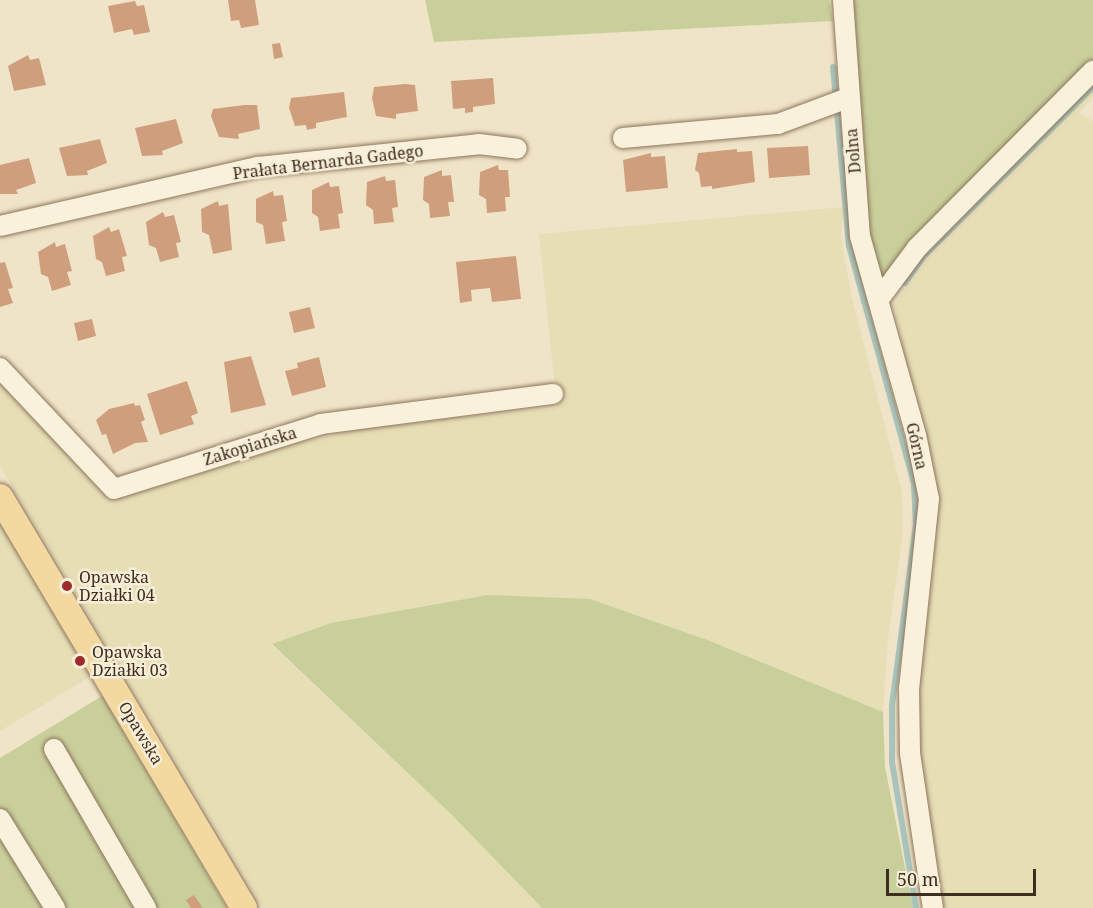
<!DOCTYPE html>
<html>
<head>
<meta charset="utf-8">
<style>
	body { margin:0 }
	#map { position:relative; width:1093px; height:908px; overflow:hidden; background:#f0e4c8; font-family:"Noto Serif",serif }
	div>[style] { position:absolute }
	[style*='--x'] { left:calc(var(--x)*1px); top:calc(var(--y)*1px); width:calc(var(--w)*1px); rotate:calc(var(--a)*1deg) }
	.farmland>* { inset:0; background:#e6deb5 }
	.green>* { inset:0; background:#c9cf9b }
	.stream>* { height:6px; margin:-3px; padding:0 3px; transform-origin:3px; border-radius:3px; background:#a9c4bc }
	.building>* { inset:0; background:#cf9f7d }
	.roads { filter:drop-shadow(0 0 2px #8d765c) drop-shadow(0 0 2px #8d765c) }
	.minor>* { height:20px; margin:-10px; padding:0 10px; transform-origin:10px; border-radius:10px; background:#faf1dc }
	.major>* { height:26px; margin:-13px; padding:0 13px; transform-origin:13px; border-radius:13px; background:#f3d9a0 }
	.dots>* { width:16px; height:16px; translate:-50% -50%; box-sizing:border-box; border:3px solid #f7eed8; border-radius:50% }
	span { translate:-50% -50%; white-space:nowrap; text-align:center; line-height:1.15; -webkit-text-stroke:5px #f7eed8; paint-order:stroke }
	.street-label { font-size:16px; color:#3d2e20 }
	.poi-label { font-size:16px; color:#3d2e20 }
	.left { translate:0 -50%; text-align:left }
	.scale { position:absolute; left:886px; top:869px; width:150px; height:27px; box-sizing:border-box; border:3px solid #3d2e20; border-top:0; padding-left:8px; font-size:18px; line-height:21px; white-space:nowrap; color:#3d2e20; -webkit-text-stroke:4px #f7eed8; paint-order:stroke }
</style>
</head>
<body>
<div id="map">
	<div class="farmland">
		<div style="clip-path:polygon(1093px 89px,1093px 97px,1079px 113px,1093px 121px,1093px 908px,940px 908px,917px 752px,921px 432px,894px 305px,927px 258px)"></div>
		<div style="clip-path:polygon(844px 207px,841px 237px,852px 298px,902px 492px,903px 535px,888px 639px,883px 712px,710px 641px,331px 623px,272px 645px,453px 816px,542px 908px,263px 908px,0 466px,0 378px,114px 500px,241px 455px,385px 424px,557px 408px,539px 234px)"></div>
		<div style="clip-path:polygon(0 523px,91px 676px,0 731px)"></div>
	</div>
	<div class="green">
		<div style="clip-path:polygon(425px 0,829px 0,833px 21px,434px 42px)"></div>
		<div style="clip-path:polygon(852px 0,1093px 0,1093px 60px,941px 212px,880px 290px,865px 236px)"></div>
		<div style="clip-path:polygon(488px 595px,590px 599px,710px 641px,883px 712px,885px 767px,913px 908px,542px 908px,453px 816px,272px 644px,331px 623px)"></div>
		<div style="clip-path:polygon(102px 696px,227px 908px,0 908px,0 758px)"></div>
	</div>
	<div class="stream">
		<div style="--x:833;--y:67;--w:180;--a:84.9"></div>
		<div style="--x:849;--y:246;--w:247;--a:74.7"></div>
		<div style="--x:914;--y:484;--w:41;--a:87.2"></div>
		<div style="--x:916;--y:525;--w:182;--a:97.6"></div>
		<div style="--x:892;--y:705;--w:57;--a:90"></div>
		<div style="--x:892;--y:762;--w:148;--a:80.7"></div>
		<div style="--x:905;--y:283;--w:32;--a:-55"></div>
		<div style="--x:923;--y:257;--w:240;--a:-45"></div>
	</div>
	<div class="building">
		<div style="clip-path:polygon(228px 0,255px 0,259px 25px,241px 28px,239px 20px,231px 21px)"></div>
		<div style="clip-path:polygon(135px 1px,137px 6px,144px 5px,150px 32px,134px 35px,132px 29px,114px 33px,108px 6px)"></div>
		<div style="clip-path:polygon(280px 43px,283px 57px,274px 59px,272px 44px)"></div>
		<div style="clip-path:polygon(28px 55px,30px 60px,39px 58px,46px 85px,14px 91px,8px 66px)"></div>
		<div style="clip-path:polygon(493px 78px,495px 104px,473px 107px,473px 112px,465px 113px,465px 108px,453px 109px,451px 81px)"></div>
		<div style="clip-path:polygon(405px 84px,415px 85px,418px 111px,396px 114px,396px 119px,376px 116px,372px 98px,374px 87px)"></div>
		<div style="clip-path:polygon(344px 92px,347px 117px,316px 123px,316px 128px,307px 130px,306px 125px,295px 126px,289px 108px,291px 98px)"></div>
		<div style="clip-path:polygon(244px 105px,257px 105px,260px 129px,238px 134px,239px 139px,219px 137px,211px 116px,213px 109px)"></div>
		<div style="clip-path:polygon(176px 119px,183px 143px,162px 151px,163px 155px,142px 156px,135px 128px)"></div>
		<div style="clip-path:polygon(100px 139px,107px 163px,87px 171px,88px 175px,67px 176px,59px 148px)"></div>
		<div style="clip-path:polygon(808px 146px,810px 175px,769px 178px,767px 148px)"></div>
		<div style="clip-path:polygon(737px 149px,737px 152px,752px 151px,755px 182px,712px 189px,712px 186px,701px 187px,699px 173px,695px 170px,698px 153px)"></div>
		<div style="clip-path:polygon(651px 153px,651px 157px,665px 156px,668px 188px,626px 192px,623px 160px)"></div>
		<div style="clip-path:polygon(29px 158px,36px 183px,16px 190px,18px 194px,0 194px,0 165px)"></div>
		<div style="clip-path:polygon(498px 165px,499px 170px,508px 170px,510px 197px,505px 197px,506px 211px,487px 213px,486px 199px,479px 195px,480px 172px)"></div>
		<div style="clip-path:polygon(442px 170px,442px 176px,451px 175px,454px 202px,448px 202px,450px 216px,430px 218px,429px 204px,423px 200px,424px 177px)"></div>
		<div style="clip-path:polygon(385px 176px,386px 181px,395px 180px,398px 207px,392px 208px,394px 222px,374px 224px,373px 210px,366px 205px,367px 182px)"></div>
		<div style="clip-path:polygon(329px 182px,330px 187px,339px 186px,343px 213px,338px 214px,340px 228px,320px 231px,318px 217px,312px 213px,312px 190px)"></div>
		<div style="clip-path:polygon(273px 191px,274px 196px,283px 195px,287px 221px,282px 222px,285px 241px,266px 244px,263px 225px,256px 222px,256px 199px)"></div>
		<div style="clip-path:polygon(218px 201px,219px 206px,228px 204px,232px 250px,213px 254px,209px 235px,202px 232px,201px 209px)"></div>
		<div style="clip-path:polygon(163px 212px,165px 217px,174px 215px,181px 242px,176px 243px,179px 257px,160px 262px,156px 248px,149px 245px,146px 222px)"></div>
		<div style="clip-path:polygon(109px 227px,111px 232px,119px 229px,127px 256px,122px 257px,125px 271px,106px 276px,102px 262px,96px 259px,93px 236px)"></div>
		<div style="clip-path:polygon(55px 242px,56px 247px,65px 244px,72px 271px,67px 272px,71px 285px,52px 291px,48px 277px,41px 274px,38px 252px)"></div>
		<div style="clip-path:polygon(516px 256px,521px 299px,492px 302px,490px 288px,471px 290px,472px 301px,460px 303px,456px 262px)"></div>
		<div style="clip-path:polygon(5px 262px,13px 288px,8px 289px,13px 303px,0 307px,0 263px)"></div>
		<div style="clip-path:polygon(310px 307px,315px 328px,294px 333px,289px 312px)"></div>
		<div style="clip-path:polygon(92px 319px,96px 336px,78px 341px,74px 323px)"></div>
		<div style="clip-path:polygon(251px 356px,266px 405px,231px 413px,224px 362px)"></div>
		<div style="clip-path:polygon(319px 357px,326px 387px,292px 396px,285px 371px,298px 368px,297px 363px)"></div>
		<div style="clip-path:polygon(187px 381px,198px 413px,191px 416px,194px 424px,160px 435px,147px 394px)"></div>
		<div style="clip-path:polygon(134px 403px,135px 406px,140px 405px,145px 420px,141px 422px,148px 442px,135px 443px,113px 454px,106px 434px,102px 435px,96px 420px,109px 409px)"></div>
		<div style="clip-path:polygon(194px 895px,202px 907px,200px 908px,191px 908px,186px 900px)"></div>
	</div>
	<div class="roads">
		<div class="minor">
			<div style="--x:843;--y:0;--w:237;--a:85.9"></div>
			<div style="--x:860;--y:236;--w:207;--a:74.3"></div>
			<div style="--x:916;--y:435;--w:65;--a:78.5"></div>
			<div style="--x:929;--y:499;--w:190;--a:96"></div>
			<div style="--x:909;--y:688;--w:65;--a:89.1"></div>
			<div style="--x:910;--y:753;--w:157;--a:81.6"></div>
			<div style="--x:623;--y:138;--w:156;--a:-5.2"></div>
			<div style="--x:778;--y:124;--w:75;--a:-20.4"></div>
			<div style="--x:0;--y:226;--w:265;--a:-12.9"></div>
			<div style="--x:258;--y:167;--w:222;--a:-5.9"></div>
			<div style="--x:479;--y:144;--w:38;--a:7"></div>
			<div style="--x:879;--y:299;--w:64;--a:-53.3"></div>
			<div style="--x:917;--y:248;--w:250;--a:-45.2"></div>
			<div style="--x:0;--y:368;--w:166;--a:46.7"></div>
			<div style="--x:114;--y:489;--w:217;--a:-17.4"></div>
			<div style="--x:321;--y:424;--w:234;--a:-7.4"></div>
			<div style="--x:54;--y:749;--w:184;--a:59.9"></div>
			<div style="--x:0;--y:819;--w:105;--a:58.3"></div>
		</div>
		<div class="major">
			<div style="--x:0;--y:497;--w:478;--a:59.3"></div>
		</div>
	</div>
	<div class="dots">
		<div style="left:67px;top:586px;background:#9e2a2b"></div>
		<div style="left:80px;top:661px;background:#9e2a2b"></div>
	</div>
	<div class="street-label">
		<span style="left:853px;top:151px;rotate:-95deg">Dolna</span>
		<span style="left:328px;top:162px;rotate:-7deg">Prałata Bernarda Gadego</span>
		<span style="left:250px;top:446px;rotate:-17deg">Zakopiańska</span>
		<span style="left:917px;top:446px;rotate:77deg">Górna</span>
		<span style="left:141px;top:733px;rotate:59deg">Opawska</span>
	</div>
	<div class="poi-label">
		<span class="left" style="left:79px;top:586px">Opawska<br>Działki 04</span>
		<span class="left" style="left:92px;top:661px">Opawska<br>Działki 03</span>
	</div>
	<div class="scale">50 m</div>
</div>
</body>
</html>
